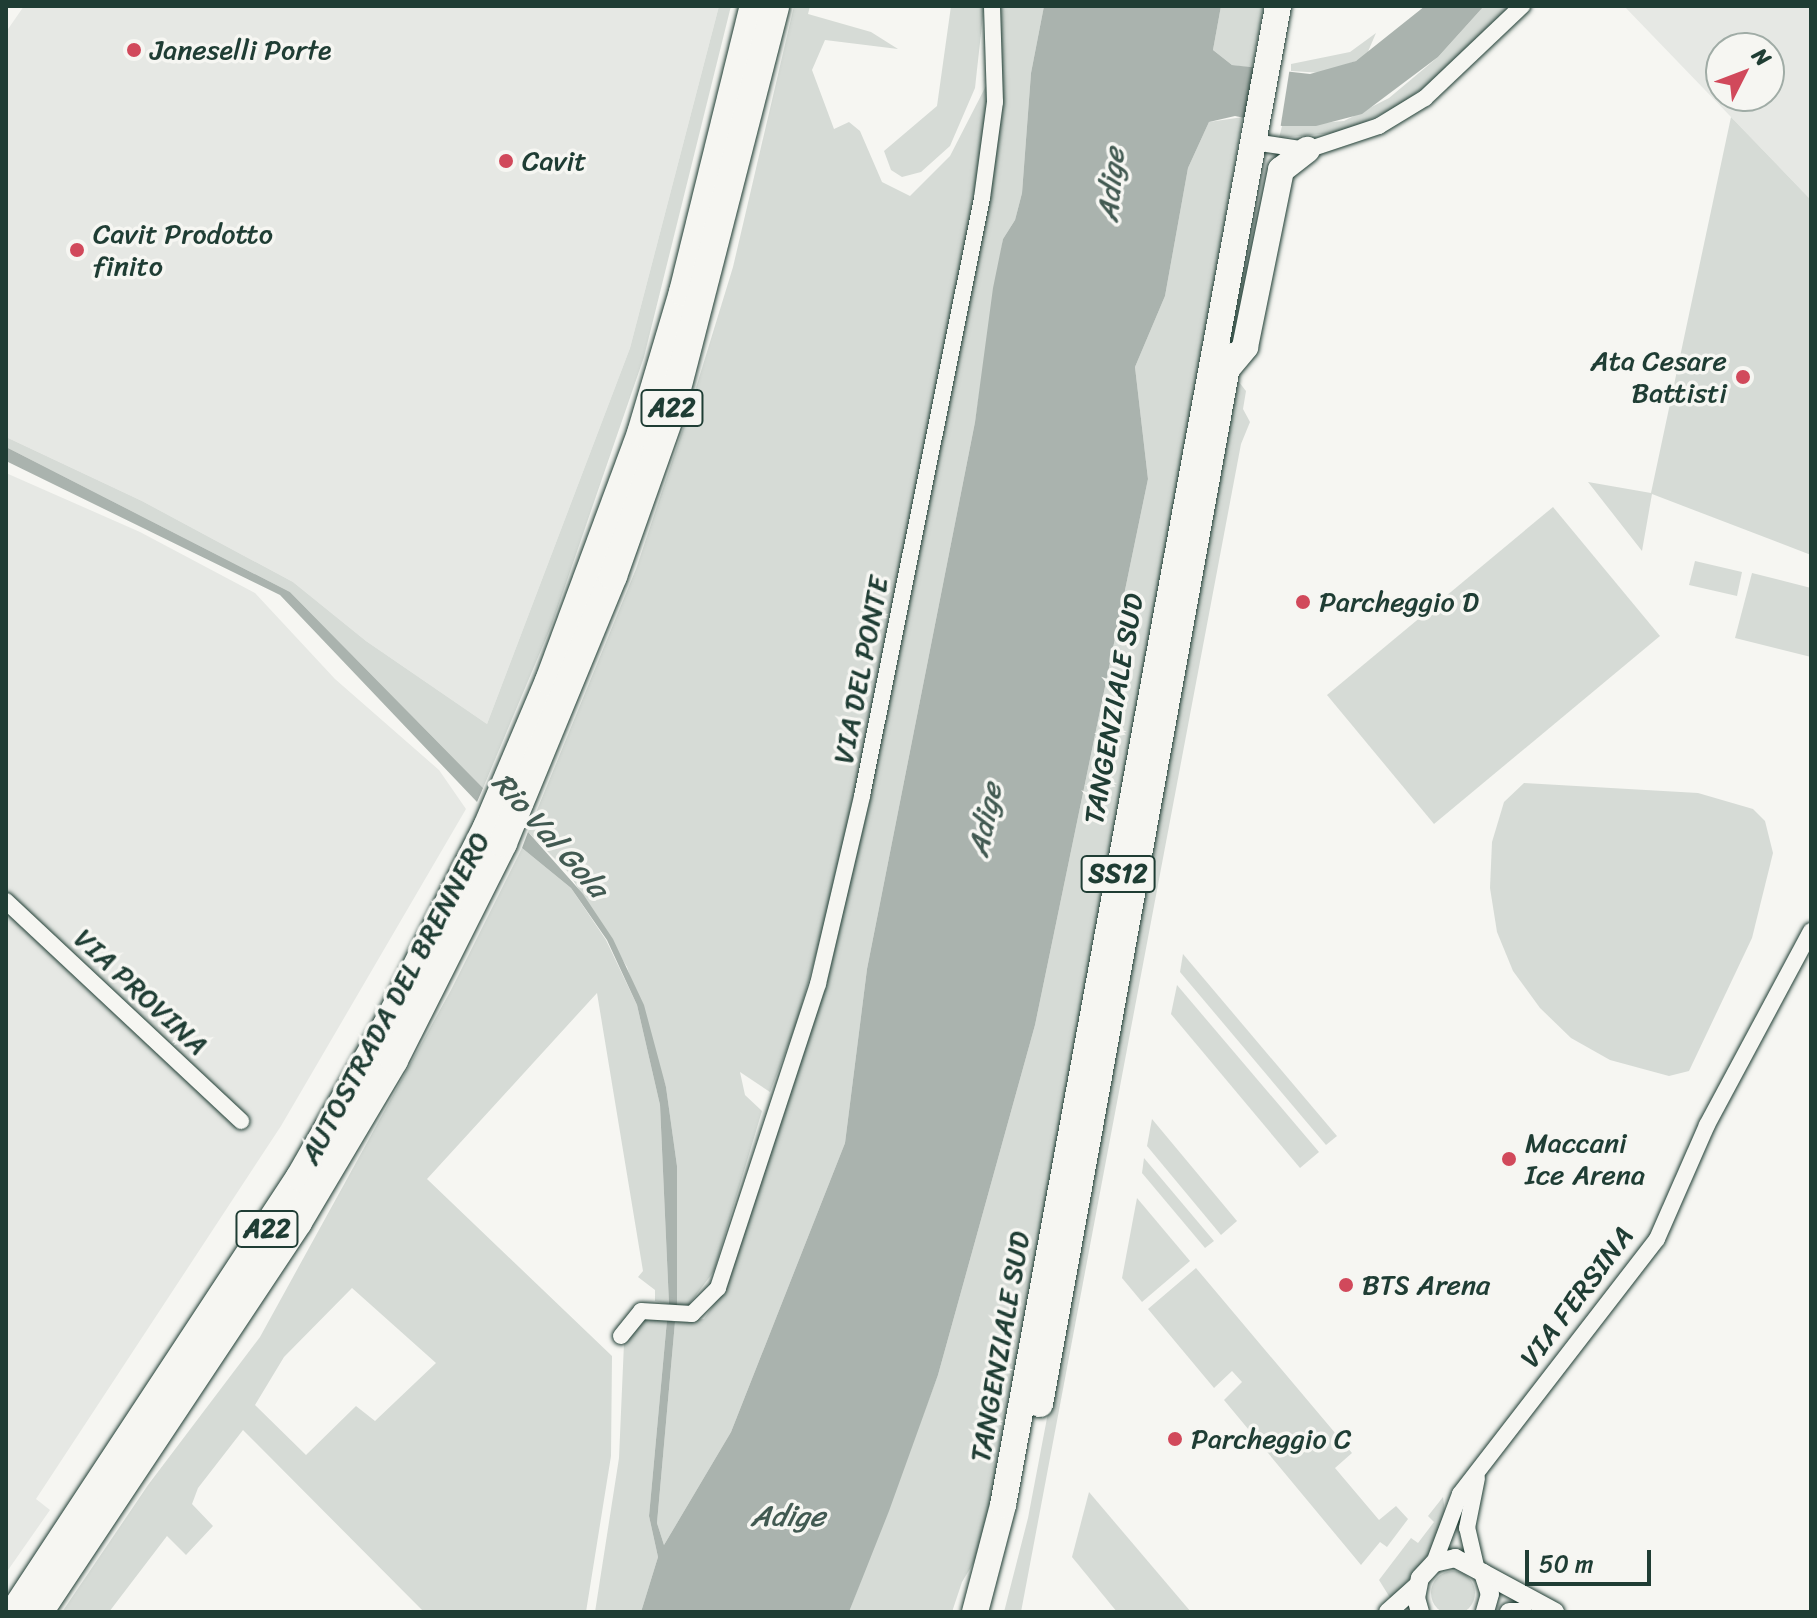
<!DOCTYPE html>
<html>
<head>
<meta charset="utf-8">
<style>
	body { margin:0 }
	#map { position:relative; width:1817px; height:1618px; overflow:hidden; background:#f6f6f2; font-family:Sriracha,sans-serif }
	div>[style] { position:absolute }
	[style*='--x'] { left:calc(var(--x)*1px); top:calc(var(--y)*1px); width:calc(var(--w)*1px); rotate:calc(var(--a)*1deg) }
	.built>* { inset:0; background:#e6e8e4 }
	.green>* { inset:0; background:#d6dbd6 }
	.round { border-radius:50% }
	.water>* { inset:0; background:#aab3ae }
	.pier>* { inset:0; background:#f6f6f2 }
	.roads { filter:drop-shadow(0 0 2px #1f3d34) drop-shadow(0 0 2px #1f3d34) }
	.minor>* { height:16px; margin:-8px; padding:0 8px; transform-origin:8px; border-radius:8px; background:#f6f6f2 }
	.tertiary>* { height:18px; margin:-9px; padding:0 9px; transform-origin:9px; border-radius:9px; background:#f6f6f2 }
	.trunk>* { height:26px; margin:-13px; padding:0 13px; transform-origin:13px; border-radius:13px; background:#f6f6f2 }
	.motorway>* { height:28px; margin:-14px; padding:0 14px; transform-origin:14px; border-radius:14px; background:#f6f6f2 }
	.dots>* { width:22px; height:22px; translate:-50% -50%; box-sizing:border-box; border:4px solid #f6f6f2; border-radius:50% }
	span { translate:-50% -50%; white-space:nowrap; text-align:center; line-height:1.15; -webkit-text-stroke:7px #f6f6f2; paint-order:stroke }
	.shield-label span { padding:2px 6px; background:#f6f6f2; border:2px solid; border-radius:6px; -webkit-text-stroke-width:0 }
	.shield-label { font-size:26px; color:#1f3d34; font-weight:700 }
	.poi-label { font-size:28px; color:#1f3d34 }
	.left { translate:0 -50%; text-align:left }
	.right { translate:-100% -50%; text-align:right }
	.street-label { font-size:28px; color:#1f3d34 }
	.water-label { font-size:30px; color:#425a52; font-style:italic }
	.frame { position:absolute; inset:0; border:8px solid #1f3d34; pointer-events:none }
	.north { position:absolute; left:1705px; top:32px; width:80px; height:80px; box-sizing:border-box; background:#f6f6f2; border:2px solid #a0aca6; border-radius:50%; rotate:48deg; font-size:22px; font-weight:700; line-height:32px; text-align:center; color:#1f3d34 }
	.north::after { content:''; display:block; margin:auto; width:28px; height:36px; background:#d1495b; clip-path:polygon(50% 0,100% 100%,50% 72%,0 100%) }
	.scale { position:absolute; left:1525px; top:1550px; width:126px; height:36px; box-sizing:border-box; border:4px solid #1f3d34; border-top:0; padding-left:10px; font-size:24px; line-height:28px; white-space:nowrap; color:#1f3d34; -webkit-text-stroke:6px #f6f6f2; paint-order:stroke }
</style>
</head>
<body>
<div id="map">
	<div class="built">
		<div style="clip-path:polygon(24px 6px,719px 6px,630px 348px,487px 724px,366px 641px,293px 582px,142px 501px,6px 437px,6px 32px)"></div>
		<div style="clip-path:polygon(evenodd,1624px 6px,1811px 6px,1811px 200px,1731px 117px,1624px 6px,1721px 48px,1769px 48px,1769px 96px,1721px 96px,1721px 48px)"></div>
		<div style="clip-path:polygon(6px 473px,140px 532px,255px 593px,335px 679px,439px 770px,466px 809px,281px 1126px,36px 1499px,50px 1510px,6px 1573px)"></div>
	</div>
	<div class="green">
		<div style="clip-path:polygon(719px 6px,731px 6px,644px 357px,552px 624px,483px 788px,290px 592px,6px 447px,6px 437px,142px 501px,293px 582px,366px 641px,487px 724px,630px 348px)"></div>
		<div style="clip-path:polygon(794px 6px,810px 6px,808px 14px,871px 32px,898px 49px,825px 40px,812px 70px,834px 129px,849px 122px,860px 131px,882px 182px,910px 196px,950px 156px,989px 80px,980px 198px,835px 888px,796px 1025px,770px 1092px,740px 1072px,745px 1095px,762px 1111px,714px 1271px,688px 1306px,677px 1305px,677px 1166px,666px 1087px,627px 967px,568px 872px,528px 832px,636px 569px,687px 417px,733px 267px)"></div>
		<div style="clip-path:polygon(951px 6px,984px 6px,975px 88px,950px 146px,921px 172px,902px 177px,891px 170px,884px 151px,937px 106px)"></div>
		<div style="clip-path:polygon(999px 6px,1044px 6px,1031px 73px,1022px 193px,1015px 220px,1003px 239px,975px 422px,867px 969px,845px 1143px,731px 1432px,664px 1545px,657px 1523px,675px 1322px,704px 1319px,721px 1294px,867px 797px,912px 589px,998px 137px,1003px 102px)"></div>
		<div style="clip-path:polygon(1221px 6px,1264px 6px,1252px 68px,1232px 65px,1213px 50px)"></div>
		<div style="clip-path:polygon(1484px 6px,1513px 6px,1449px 69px,1398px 106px,1344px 132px,1279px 138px,1282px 126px,1344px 121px,1389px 98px,1438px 57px)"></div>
		<div style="clip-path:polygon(1376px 33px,1367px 54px,1356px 61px,1323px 73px,1291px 71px,1291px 64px,1350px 52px)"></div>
		<div style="clip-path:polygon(1243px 117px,1010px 1426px,980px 1552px,962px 1582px,952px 1612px,849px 1612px,938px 1375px,1035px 1025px,1148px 479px,1135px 367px,1165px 296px,1188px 168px,1209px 122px)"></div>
		<div style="clip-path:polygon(1731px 117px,1811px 200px,1811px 555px,1652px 494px,1642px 551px,1588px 482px,1651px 493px)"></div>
		<div style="clip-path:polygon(1235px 377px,1246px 391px,1243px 409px,1250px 422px,1241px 444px,1021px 1612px,1004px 1612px,1028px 1518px,1066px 1318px)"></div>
		<div style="clip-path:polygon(1553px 507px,1660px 636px,1434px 824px,1327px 695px)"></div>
		<div style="clip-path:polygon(1695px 561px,1742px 572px,1737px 596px,1689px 585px)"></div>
		<div style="clip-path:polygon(1752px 573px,1811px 588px,1811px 657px,1735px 638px)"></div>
		<div style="clip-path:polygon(1524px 783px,1698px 793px,1753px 809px,1765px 821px,1773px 853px,1752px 938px,1689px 1071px,1669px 1076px,1610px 1060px,1571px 1038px,1540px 1008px,1513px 971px,1497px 932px,1490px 888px,1492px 842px,1504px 802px)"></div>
		<div style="clip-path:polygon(evenodd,522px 848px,571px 888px,606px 940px,637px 1005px,660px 1105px,669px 1304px,655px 1301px,655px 1290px,638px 1277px,643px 1271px,597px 993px,427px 1179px,612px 1356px,611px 1456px,586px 1612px,424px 1612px,243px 1430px,198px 1488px,192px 1504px,213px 1526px,186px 1555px,167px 1536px,109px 1612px,62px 1612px,148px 1485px,260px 1337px,451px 990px,522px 848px,352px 1288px,436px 1363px,375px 1421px,356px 1406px,306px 1455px,255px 1405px,284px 1357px,352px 1288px)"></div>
		<div style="clip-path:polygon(1183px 954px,1337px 1136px,1326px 1145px,1180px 972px)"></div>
		<div style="clip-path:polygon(1177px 985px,1319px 1152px,1300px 1168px,1171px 1014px)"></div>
		<div style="clip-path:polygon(1152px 1119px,1237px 1221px,1221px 1235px,1147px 1146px)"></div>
		<div style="clip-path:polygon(1144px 1158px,1214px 1241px,1205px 1248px,1142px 1173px)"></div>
		<div style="clip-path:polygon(1137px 1198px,1190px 1261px,1142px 1302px,1122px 1278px)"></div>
		<div style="clip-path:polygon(1196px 1268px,1352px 1453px,1335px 1468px,1379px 1520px,1396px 1506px,1408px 1519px,1387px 1547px,1380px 1542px,1361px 1565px,1224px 1400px,1242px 1382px,1232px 1371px,1214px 1388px,1148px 1309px)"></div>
		<div style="clip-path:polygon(646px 1317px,667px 1320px,649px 1516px,658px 1557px,641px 1612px,595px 1612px,619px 1458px,624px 1343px)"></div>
		<div style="clip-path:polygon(1089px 1492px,1191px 1612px,1117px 1612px,1072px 1557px)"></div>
		<div style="clip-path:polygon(1443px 1497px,1445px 1512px,1429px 1553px,1392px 1601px,1379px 1580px,1411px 1538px,1418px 1543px,1434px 1522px,1428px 1516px)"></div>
		<div class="round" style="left:1431px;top:1571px;width:44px;height:44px"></div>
	</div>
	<div class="water">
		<div style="clip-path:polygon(1044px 6px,1221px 6px,1213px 50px,1232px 65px,1310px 74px,1356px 61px,1425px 6px,1484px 6px,1438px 57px,1362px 114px,1316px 126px,1282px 126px,1235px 116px,1209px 122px,1188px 168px,1165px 296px,1135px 367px,1148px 479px,1035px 1025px,938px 1375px,889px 1511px,849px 1612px,641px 1612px,658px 1557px,649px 1516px,667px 1320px,675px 1322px,657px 1523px,664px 1545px,731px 1432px,845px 1143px,867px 969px,975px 422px,993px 288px,1003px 239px,1015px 220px,1022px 193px,1031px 73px)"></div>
		<div style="clip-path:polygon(6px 447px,290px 592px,483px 788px,477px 802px,280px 595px,6px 461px)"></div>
		<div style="clip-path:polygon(528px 832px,583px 894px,613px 939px,644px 1005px,666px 1087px,677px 1166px,677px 1305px,669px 1304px,660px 1105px,637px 1005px,607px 940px,571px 888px,522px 848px)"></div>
	</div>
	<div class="pier">
		<div style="clip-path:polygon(1254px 64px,1290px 67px,1280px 130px,1245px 122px)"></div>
	</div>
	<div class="roads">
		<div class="minor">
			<div style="--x:1267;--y:144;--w:40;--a:8.5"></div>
			<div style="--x:1307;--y:150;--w:76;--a:-18.4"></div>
			<div style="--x:1379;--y:126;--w:54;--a:-31.3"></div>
			<div style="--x:1425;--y:98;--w:134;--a:-43.5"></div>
			<div style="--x:6;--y:901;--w:322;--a:43.1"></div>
			<div style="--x:621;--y:1336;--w:32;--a:-51"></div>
			<div style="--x:641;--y:1311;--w:51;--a:3.4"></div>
			<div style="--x:692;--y:1314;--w:37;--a:-45"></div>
			<div style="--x:718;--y:1288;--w:320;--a:-71.8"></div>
			<div style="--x:818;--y:984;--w:193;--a:-76.8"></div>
			<div style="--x:862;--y:796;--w:610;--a:-78.65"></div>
			<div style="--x:982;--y:198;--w:97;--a:-82.3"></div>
			<div style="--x:995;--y:102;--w:96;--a:-91.8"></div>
			<div style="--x:1434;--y:1563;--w:74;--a:-69.4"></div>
			<div style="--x:1460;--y:1494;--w:322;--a:-52.3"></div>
			<div style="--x:1657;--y:1239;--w:124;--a:-66.3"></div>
			<div style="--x:1707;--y:1125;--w:220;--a:-61.8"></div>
			<div style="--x:1476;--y:1566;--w:39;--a:-103"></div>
			<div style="--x:1467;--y:1528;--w:51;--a:-78.7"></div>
		</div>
		<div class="tertiary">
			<div style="--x:1483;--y:1573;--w:82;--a:28.4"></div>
			<div style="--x:1388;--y:1612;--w:38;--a:-42"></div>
			<div style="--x:1420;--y:1612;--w:15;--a:-106"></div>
			<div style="--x:1416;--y:1598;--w:20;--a:-79"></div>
			<div style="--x:1420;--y:1578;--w:21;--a:-47"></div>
			<div style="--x:1434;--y:1563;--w:22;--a:-13"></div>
			<div style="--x:1455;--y:1558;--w:32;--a:28"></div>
			<div style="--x:1483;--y:1573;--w:22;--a:72"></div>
			<div style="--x:1490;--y:1594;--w:19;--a:106"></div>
			<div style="--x:1509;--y:1612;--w:14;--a:0"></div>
		</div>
		<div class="trunk">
			<div style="--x:1226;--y:370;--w:30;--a:-50"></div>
			<div style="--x:1245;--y:347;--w:181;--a:-78.5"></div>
			<div style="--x:1281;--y:170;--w:33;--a:-38"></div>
			<div style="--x:1040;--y:1404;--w:1065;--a:-79.78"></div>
			<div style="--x:975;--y:1612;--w:111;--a:-75.3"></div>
			<div style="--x:1003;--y:1505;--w:1524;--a:-79.6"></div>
		</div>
		<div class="motorway">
			<div style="--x:14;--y:1612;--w:521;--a:-56.68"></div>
			<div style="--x:300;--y:1177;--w:173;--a:-60.2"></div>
			<div style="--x:386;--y:1027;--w:224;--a:-63.2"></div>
			<div style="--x:487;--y:827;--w:159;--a:-67"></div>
			<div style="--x:549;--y:681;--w:265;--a:-69.6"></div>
			<div style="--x:641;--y:433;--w:147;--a:-73.4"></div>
			<div style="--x:683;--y:292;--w:295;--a:-76.1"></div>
			<div style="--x:39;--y:1612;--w:468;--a:-56.4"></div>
			<div style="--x:298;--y:1222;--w:188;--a:-59.3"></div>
			<div style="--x:394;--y:1060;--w:243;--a:-63.3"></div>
			<div style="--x:503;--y:843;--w:289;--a:-67.6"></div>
			<div style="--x:613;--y:576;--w:170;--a:-70.4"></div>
			<div style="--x:670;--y:416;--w:423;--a:-75.6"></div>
		</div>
	</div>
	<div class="dots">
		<div style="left:134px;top:50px;background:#d1495b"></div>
		<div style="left:506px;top:161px;background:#d1495b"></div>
		<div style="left:77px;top:250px;background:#d1495b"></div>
		<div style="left:1743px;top:377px;background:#d1495b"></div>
		<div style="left:1303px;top:602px;background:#d1495b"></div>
		<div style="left:1509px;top:1159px;background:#d1495b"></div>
		<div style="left:1346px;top:1285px;background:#d1495b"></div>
		<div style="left:1175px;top:1439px;background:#d1495b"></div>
	</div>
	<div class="shield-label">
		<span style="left:672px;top:408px">A22</span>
		<span style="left:1118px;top:874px">SS12</span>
		<span style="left:267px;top:1229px">A22</span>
	</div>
	<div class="poi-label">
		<span class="left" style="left:150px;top:50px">Janeselli Porte</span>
		<span class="left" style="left:522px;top:161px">Cavit</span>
		<span class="left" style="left:93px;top:250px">Cavit Prodotto<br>finito</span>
		<span class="right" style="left:1727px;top:377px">Ata Cesare<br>Battisti</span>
		<span class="left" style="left:1319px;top:602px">Parcheggio D</span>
		<span class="left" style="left:1525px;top:1159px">Maccani<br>Ice Arena</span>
		<span class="left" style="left:1362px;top:1285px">BTS Arena</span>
		<span class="left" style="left:1191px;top:1439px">Parcheggio C</span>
	</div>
	<div class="street-label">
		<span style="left:861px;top:670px;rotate:-79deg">VIA DEL PONTE</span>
		<span style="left:1114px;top:709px;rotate:-80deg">TANGENZIALE SUD</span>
		<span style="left:141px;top:992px;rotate:43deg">VIA PROVINA</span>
		<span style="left:395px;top:998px;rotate:-62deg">AUTOSTRADA DEL BRENNERO</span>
		<span style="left:1577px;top:1297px;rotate:-53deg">VIA FERSINA</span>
		<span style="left:1000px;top:1347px;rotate:-80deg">TANGENZIALE SUD</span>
	</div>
	<div class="water-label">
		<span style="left:1111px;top:185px;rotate:-85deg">Adige</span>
		<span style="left:985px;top:820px;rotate:-79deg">Adige</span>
		<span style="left:550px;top:835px;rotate:48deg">Rio Val Gola</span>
		<span style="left:788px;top:1516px">Adige</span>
	</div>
	<div class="frame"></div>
	<div class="north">N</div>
	<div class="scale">50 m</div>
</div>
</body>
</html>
